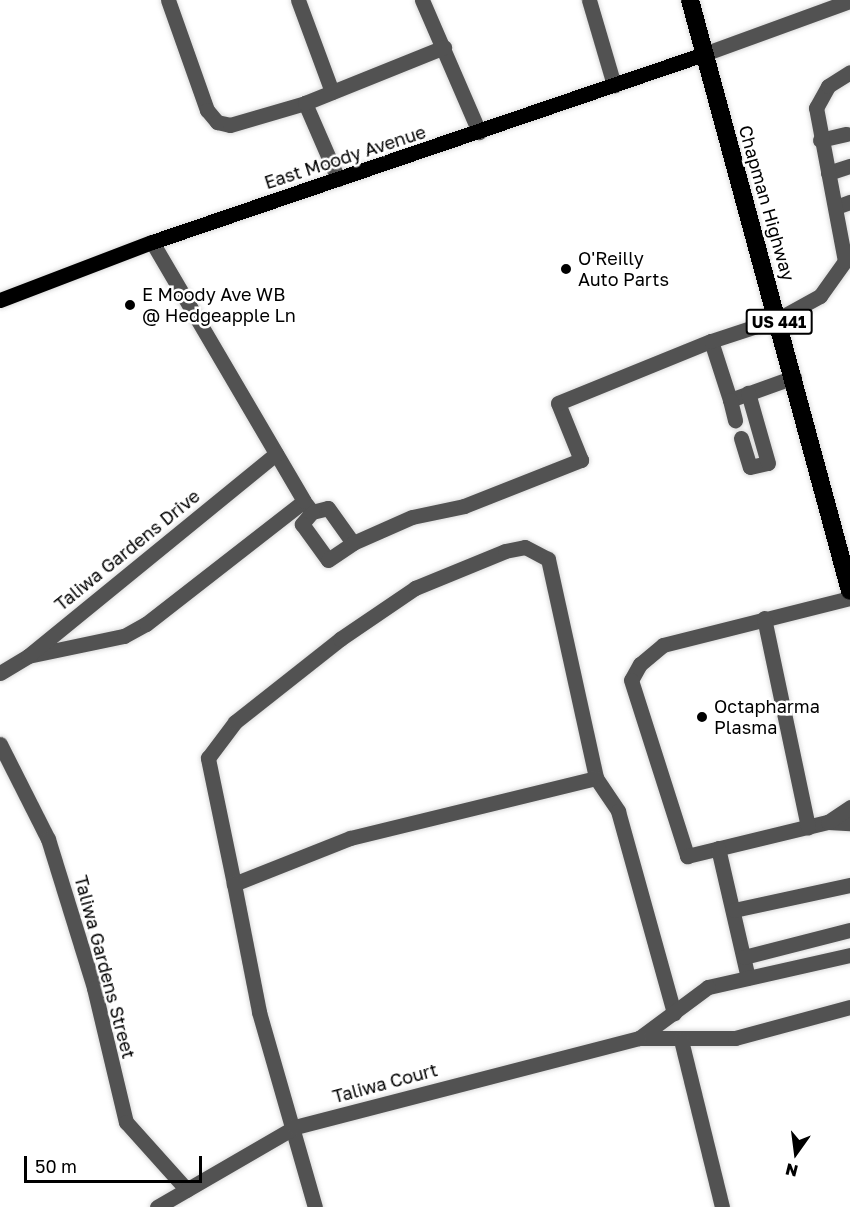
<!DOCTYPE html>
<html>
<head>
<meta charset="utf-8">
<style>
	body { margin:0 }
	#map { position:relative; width:850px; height:1207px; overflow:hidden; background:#fff; font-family:"Golos Text",sans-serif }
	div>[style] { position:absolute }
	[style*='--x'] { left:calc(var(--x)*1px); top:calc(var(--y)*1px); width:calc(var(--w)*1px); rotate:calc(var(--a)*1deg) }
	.roads { filter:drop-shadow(0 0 2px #dbdbdb) drop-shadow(0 0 2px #dbdbdb) }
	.minor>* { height:15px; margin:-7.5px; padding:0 7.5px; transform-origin:7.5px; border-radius:7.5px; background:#525252 }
	.major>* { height:15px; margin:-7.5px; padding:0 7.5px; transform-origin:7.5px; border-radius:7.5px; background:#000 }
	.highway>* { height:18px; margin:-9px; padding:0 9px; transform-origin:9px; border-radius:9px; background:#000 }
	.dots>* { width:16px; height:16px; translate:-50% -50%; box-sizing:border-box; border:3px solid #fff; border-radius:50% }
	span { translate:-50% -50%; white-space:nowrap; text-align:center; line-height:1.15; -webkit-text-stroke:5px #fff; paint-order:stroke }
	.shield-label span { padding:2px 4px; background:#fff; border:2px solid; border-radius:4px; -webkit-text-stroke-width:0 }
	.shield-label { font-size:16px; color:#000; font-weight:700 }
	.street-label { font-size:18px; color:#000 }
	.poi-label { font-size:18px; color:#000 }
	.left { translate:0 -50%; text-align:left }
	.north { position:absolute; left:766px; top:1123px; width:60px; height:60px; -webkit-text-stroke:4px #fff; paint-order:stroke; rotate:194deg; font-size:16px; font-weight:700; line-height:24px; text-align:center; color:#000 }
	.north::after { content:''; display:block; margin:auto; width:21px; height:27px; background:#000; clip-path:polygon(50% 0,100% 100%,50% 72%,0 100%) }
	.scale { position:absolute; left:24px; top:1156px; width:178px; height:27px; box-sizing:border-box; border:3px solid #000; border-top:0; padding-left:8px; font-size:18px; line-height:21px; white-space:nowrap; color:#000; -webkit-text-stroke:4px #fff; paint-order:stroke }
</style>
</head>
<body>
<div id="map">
	<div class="roads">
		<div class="minor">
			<div style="--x:168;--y:0;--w:117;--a:70.5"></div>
			<div style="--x:207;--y:110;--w:16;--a:50"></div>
			<div style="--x:217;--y:122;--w:13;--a:13"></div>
			<div style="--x:230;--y:125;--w:78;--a:-16.3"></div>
			<div style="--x:298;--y:0;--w:98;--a:69.7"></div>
			<div style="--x:422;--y:0;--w:144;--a:66.6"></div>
			<div style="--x:589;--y:0;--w:89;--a:73.6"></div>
			<div style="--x:704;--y:54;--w:155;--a:-20"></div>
			<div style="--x:820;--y:140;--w:27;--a:-13"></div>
			<div style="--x:828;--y:173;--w:23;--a:-18"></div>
			<div style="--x:338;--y:179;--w:83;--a:-113.5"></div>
			<div style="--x:305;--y:103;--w:150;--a:-21.9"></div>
			<div style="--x:836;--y:207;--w:15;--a:-20"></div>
			<div style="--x:711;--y:341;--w:62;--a:72.1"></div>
			<div style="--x:730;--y:400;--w:68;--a:-19.8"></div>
			<div style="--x:730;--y:400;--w:21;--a:76"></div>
			<div style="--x:741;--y:438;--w:30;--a:73"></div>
			<div style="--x:750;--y:467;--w:18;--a:-13"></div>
			<div style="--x:768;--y:463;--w:73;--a:-105.9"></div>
			<div style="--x:306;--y:504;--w:10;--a:53"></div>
			<div style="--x:312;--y:512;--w:16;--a:-14"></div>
			<div style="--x:328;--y:508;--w:43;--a:54.5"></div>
			<div style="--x:312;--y:512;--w:16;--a:130"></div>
			<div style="--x:302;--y:524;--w:44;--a:54.2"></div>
			<div style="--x:328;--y:560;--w:30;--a:-34"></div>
			<div style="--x:353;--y:543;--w:64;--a:-23.8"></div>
			<div style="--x:412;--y:517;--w:53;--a:-11.9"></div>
			<div style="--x:464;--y:506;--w:126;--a:-21.5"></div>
			<div style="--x:581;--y:460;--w:61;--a:-112"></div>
			<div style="--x:558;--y:403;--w:165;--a:-22.1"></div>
			<div style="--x:711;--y:341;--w:71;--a:-18.2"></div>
			<div style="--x:778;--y:319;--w:48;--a:-28.7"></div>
			<div style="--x:820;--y:296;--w:43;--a:-54.5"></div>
			<div style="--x:845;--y:261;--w:156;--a:-100.7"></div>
			<div style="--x:816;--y:108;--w:25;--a:-61"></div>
			<div style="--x:828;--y:86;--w:26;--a:-32"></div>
			<div style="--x:850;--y:598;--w:193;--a:165.9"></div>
			<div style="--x:663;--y:645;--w:30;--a:140"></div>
			<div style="--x:640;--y:664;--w:18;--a:119"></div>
			<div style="--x:631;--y:680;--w:185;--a:72.3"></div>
			<div style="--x:687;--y:856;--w:145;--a:-13.6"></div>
			<div style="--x:828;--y:822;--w:22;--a:3"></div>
			<div style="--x:764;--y:618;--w:214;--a:78.1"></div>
			<div style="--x:28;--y:656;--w:98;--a:-11.8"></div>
			<div style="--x:124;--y:636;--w:25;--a:-29"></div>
			<div style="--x:146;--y:624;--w:200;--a:-37.9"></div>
			<div style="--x:304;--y:501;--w:300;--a:-120.4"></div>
			<div style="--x:0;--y:673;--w:33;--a:-31"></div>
			<div style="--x:28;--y:656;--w:320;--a:-39.2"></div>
			<div style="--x:0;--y:744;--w:106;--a:63.2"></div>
			<div style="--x:48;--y:839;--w:156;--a:72.8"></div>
			<div style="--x:94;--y:988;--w:138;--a:76.6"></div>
			<div style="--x:126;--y:1122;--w:91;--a:48.1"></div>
			<div style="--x:596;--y:778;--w:40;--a:56"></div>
			<div style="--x:618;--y:811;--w:210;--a:74.5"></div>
			<div style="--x:828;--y:822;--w:27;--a:-34"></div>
			<div style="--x:718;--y:848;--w:133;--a:77"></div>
			<div style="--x:234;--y:884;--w:129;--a:-101.7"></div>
			<div style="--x:208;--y:758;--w:45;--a:-53.1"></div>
			<div style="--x:235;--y:722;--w:134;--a:-38.3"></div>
			<div style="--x:340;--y:639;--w:91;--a:-34.2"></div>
			<div style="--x:415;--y:588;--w:97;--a:-22.3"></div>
			<div style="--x:505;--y:551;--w:20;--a:-11"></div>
			<div style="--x:525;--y:547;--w:26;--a:28"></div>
			<div style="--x:548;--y:559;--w:224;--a:77.6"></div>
			<div style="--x:596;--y:778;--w:253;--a:166.3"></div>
			<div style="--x:350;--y:838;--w:125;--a:158.4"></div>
			<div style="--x:234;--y:884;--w:130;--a:78.9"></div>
			<div style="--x:259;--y:1012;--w:203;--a:74"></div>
			<div style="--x:734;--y:910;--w:119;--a:-12.2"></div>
			<div style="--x:850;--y:955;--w:146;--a:167.3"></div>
			<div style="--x:708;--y:987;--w:86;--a:143.5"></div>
			<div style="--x:639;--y:1038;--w:96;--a:0"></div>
			<div style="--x:735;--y:1038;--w:119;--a:-15.1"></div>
			<div style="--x:744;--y:957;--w:109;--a:-14.3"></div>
			<div style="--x:681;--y:1040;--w:172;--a:76.2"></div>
			<div style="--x:157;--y:1207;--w:160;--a:-30.1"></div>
			<div style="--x:295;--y:1127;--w:355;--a:-14.5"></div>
		</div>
		<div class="major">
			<div style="--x:0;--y:300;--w:163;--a:-20.9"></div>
			<div style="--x:152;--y:242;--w:583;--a:-18.81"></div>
		</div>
		<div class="highway">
			<div style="--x:690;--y:0;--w:612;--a:74.85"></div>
		</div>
	</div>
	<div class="dots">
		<div style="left:566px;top:269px;background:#000"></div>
		<div style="left:130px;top:305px;background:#000"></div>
		<div style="left:702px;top:717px;background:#000"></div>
	</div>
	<div class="shield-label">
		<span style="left:779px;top:322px">US 441</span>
	</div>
	<div class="street-label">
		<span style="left:345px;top:157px;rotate:-18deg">East Moody Avenue</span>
		<span style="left:767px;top:203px;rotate:74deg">Chapman Highway</span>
		<span style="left:127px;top:550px;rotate:-39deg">Taliwa Gardens Drive</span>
		<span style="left:105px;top:967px;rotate:75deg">Taliwa Gardens Street</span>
		<span style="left:385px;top:1083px;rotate:-15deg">Taliwa Court</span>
	</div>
	<div class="poi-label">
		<span class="left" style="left:578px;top:269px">O'Reilly<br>Auto Parts</span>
		<span class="left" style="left:142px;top:305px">E Moody Ave WB<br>@ Hedgeapple Ln</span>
		<span class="left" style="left:714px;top:717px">Octapharma<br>Plasma</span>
	</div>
	<div class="north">N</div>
	<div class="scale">50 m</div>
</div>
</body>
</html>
